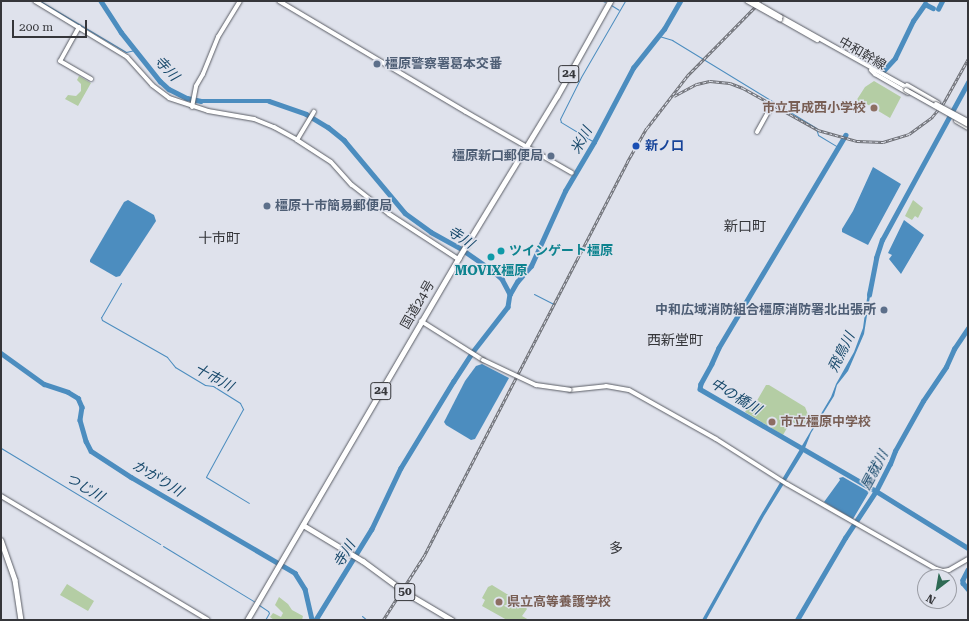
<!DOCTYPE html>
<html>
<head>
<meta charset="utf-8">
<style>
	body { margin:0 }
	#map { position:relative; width:969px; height:621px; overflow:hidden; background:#dfe2ec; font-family:"Roboto Serif","Noto Sans JP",serif }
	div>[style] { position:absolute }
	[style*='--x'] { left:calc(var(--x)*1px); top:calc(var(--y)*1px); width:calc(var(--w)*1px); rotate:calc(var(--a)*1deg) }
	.green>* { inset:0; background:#b4cda4 }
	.water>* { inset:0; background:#4c8dbf }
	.stream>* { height:1px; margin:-0.5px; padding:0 0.5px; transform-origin:0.5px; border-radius:0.5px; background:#4c8dbf }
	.river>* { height:4.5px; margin:-2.25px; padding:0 2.25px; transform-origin:2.25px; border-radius:2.25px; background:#4c8dbf }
	.roads { filter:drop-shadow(0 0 1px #5a5d65) drop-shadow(0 0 1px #5a5d65) }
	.secondary>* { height:4px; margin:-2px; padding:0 2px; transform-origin:2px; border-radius:2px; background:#fff }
	.primary>* { height:4.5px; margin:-2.25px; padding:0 2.25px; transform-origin:2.25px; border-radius:2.25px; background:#fff }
	.highway>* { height:5px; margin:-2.5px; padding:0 2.5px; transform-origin:2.5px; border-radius:2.5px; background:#fff }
	.rail>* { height:2.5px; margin-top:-1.25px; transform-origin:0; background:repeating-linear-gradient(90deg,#dfe2ec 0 3px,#6c6e74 0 6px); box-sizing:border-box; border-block:1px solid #6c6e74 }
	.bridges { filter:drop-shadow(0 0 1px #5a5d65) drop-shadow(0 0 1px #5a5d65) }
	.secondary-bridge>* { height:4px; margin:-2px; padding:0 2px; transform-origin:2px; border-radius:2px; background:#fff }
	.dots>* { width:11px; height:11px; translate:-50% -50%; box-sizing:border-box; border:2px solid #dfe2ec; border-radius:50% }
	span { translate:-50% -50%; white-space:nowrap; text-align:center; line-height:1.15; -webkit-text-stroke:3px #dfe2ec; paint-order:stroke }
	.shield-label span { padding:1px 3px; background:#dfe2ec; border:1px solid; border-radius:3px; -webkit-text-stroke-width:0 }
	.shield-label { font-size:12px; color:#35363a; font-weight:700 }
	.street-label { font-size:13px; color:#35363a }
	.service-label { font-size:13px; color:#4e5e75; font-weight:700 }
	.left { translate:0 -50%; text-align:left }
	.right { translate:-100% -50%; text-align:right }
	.education-label { font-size:13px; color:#785e54; font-weight:700 }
	.transit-label { font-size:13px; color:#164399; font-weight:700 }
	.culture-label { font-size:13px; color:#0d838f; font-weight:700 }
	.water-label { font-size:14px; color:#18496b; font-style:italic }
	.neighbourhood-label { font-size:14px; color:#35363a }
	.frame { position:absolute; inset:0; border:2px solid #35363a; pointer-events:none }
	.north { position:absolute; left:917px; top:569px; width:40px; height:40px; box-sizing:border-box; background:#dfe2ec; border:1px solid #9b9da5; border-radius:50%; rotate:211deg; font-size:11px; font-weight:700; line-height:16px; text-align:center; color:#35363a }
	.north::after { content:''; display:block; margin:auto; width:14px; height:18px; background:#2e6a54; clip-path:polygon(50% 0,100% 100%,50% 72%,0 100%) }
	.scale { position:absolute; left:12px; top:20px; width:75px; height:18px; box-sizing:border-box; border:2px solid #35363a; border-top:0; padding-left:5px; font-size:12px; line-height:14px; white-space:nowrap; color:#35363a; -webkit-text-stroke:3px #dfe2ec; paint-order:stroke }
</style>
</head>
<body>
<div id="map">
	<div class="green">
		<div style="clip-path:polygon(79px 76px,91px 83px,78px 106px,65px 99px,68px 95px,76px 96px,81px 91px,81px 84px,77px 80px)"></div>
		<div style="clip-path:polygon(874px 81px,901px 97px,890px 118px,865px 103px,863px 105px,856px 101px,865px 87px)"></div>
		<div style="clip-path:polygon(913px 200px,923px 208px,918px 218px,915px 216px,912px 220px,905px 216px)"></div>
		<div style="clip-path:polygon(766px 385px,769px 385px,805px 407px,809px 417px,803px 428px,791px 421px,783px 435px,745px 412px,751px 402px,755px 404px)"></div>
		<div style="clip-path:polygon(67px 584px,94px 601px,88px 611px,60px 595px)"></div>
		<div style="clip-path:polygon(492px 585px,523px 604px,527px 609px,522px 616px,529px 620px,507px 620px,482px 606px,485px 600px,482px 598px,488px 587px)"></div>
		<div style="clip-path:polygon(279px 597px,288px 604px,292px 610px,303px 616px,302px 620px,274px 620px,270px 617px,273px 613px,281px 617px,283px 613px,275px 605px)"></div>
	</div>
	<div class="water">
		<div style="clip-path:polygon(873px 167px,901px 184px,868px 245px,842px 232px,842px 229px,853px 211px)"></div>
		<div style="clip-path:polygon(128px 200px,154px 215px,156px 221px,120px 276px,116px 277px,90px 262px,90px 260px,124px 202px)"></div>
		<div style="clip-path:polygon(904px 220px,924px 235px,901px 274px,889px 259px,892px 255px,888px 253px)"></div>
		<div style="clip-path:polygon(871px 290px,864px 334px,848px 371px,837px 385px,834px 396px,811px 433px,803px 453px,764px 516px,706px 620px,702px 620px,759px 518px,831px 397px,836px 384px,854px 352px,863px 328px,868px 291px)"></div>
		<div style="clip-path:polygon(482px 364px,509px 378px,475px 439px,471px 440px,446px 425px,444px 422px,465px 381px,476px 366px)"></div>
		<div style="clip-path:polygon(843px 477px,869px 492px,853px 519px,824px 502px,840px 480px,839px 478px)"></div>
	</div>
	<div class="stream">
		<div style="--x:40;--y:1;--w:100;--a:30.7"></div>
		<div style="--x:126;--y:52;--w:9;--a:-13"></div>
		<div style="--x:603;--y:1;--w:2;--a:27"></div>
		<div style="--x:611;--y:5;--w:9;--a:32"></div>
		<div style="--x:659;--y:36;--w:14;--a:17"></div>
		<div style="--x:672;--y:40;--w:169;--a:31.4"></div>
		<div style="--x:816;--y:128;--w:7;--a:74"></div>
		<div style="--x:818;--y:135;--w:23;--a:31"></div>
		<div style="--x:594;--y:142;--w:39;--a:-149"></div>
		<div style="--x:561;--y:122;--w:3;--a:-108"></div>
		<div style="--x:560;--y:119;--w:47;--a:-63.4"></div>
		<div style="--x:581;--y:77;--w:88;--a:-59.9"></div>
		<div style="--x:121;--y:283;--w:39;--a:120"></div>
		<div style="--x:101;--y:317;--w:3;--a:72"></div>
		<div style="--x:102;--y:320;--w:75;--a:29.6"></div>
		<div style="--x:167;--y:357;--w:13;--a:51"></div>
		<div style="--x:175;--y:367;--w:35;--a:31"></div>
		<div style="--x:205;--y:385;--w:8;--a:7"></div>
		<div style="--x:213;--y:386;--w:32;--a:32"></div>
		<div style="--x:240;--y:403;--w:7;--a:63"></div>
		<div style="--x:243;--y:409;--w:77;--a:118.6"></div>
		<div style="--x:206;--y:477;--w:50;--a:31.2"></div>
		<div style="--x:534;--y:294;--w:22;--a:27"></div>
		<div style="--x:1;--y:448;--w:186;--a:31.1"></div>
		<div style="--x:163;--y:546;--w:108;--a:31.3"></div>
		<div style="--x:259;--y:605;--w:11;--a:34"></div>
		<div style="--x:268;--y:611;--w:2;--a:63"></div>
		<div style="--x:269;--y:613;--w:8;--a:120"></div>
		<div style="--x:362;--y:616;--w:6;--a:39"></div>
	</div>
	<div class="river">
		<div style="--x:101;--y:1;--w:37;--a:57"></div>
		<div style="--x:121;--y:32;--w:63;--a:51.5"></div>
		<div style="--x:160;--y:81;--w:12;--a:42"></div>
		<div style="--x:169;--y:89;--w:20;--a:27"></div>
		<div style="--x:187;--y:98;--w:14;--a:12"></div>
		<div style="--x:201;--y:101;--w:68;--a:0"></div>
		<div style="--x:269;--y:101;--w:39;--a:19"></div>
		<div style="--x:306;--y:114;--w:26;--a:31"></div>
		<div style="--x:328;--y:127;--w:21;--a:39"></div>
		<div style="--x:344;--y:140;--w:95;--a:50.1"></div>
		<div style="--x:405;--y:213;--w:32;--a:36"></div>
		<div style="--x:431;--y:232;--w:37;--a:29"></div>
		<div style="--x:463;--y:250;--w:38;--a:35"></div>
		<div style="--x:494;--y:272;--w:11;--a:41"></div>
		<div style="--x:502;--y:279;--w:17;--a:62"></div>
		<div style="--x:510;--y:294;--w:13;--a:99"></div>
		<div style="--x:508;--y:307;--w:57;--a:127.9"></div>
		<div style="--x:473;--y:352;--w:35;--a:123"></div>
		<div style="--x:454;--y:381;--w:102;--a:121.3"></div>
		<div style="--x:401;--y:468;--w:68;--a:115.4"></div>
		<div style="--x:372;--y:529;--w:107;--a:121.6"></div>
		<div style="--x:938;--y:9;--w:9;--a:-63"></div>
		<div style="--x:884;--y:70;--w:16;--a:-47"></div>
		<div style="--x:895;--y:58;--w:41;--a:-64.1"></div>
		<div style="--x:913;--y:21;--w:21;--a:-55"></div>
		<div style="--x:925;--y:4;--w:9;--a:27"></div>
		<div style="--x:846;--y:135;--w:248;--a:120.8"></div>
		<div style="--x:719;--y:348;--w:17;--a:114"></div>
		<div style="--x:712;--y:364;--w:23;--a:119"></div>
		<div style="--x:701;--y:384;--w:5;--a:101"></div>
		<div style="--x:700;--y:389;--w:203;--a:30.1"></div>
		<div style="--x:876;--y:491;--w:108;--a:31.8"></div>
		<div style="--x:510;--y:294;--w:14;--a:-60"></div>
		<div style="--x:517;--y:282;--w:21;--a:-49"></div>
		<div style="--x:531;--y:266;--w:82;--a:-65.6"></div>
		<div style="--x:565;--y:191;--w:57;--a:-59.4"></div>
		<div style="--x:594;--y:142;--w:84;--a:-62.2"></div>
		<div style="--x:633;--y:68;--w:50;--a:-51.5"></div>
		<div style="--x:664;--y:29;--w:32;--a:-60"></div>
		<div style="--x:869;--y:295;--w:38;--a:-79"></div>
		<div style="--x:876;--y:258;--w:19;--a:-72"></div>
		<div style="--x:882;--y:240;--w:180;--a:-61.4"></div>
		<div style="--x:1;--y:353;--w:53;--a:35.8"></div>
		<div style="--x:44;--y:384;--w:25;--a:18"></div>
		<div style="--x:68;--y:392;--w:12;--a:31"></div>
		<div style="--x:78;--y:398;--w:10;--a:66"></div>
		<div style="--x:82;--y:407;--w:13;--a:99"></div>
		<div style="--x:80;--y:420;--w:22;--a:74"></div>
		<div style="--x:86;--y:441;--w:11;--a:63"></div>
		<div style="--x:91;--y:451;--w:48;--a:33"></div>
		<div style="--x:131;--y:477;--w:190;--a:30.3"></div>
		<div style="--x:295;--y:573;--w:19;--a:58"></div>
		<div style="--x:305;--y:589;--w:32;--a:77"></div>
		<div style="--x:968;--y:570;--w:11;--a:117"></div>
		<div style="--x:963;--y:580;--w:3;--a:90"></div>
		<div style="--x:963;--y:583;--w:8;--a:50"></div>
		<div style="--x:797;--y:620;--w:95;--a:-59.7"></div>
		<div style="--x:845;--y:538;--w:56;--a:-56.6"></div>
		<div style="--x:876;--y:491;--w:30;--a:-63"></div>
		<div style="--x:890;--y:464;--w:14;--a:-69"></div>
		<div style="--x:895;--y:451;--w:57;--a:-60.8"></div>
		<div style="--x:923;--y:401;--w:41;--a:-55.9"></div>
		<div style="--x:946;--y:367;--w:20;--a:-66"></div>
		<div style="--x:954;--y:349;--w:25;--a:-56"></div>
	</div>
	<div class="roads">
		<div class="secondary">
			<div style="--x:35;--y:1;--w:108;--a:31.3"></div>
			<div style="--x:127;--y:57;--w:38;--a:48"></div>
			<div style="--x:152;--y:85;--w:21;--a:37"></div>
			<div style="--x:169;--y:98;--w:41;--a:18.4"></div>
			<div style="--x:208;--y:111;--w:47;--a:9.9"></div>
			<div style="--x:254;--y:119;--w:22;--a:22"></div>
			<div style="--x:274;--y:127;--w:26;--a:29"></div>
			<div style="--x:297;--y:140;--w:40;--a:32.9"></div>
			<div style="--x:331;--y:162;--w:31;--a:48"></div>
			<div style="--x:352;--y:185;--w:47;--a:38.1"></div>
			<div style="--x:389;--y:214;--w:82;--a:33.1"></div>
			<div style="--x:279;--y:1;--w:217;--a:30.7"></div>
			<div style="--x:466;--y:112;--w:122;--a:29.9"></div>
			<div style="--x:781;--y:17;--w:145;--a:29.2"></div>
			<div style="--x:780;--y:19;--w:43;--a:29.6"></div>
			<div style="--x:79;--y:27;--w:39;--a:119"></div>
			<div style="--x:60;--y:61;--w:36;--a:30"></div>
			<div style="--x:871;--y:70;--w:6;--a:45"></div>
			<div style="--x:875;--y:74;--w:38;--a:30"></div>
			<div style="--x:907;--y:85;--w:36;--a:30"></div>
			<div style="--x:192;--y:107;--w:21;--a:-79"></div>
			<div style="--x:196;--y:86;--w:14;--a:-60"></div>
			<div style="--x:203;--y:74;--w:40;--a:-68"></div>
			<div style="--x:218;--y:37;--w:42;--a:-58.6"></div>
			<div style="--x:956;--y:121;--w:14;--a:30"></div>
			<div style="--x:757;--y:132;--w:25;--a:-61"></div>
			<div style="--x:297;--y:140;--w:33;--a:-59"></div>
			<div style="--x:421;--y:321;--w:73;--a:32.2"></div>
			<div style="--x:570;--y:390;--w:36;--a:-6"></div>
			<div style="--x:606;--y:386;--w:23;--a:10"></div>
			<div style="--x:629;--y:390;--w:100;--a:29.4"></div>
			<div style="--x:716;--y:439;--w:84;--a:32.4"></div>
			<div style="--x:787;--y:484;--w:172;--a:29.7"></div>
			<div style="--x:936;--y:569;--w:7;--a:16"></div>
			<div style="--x:943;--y:571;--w:6;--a:-9"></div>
			<div style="--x:949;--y:570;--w:22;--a:-30"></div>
			<div style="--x:1;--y:496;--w:241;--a:30.9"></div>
		</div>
		<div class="primary">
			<div style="--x:303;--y:525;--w:70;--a:31"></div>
			<div style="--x:363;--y:561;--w:56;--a:36.3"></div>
			<div style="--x:408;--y:594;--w:51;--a:30.6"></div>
			<div style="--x:1;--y:540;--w:42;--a:70.7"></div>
			<div style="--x:15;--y:580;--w:40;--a:81.5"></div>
		</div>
		<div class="highway">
			<div style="--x:247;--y:620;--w:420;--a:-59.7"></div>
			<div style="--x:459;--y:257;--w:188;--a:-58.7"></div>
			<div style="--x:557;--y:96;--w:109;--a:-60.8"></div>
		</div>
	</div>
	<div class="rail">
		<div style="--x:674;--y:96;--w:26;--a:-28"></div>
		<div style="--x:697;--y:84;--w:13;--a:-13"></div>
		<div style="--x:710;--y:81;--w:20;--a:6"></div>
		<div style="--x:730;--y:83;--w:14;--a:21"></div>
		<div style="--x:743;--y:88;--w:86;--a:29.2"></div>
		<div style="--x:818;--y:130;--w:41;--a:15.8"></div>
		<div style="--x:857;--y:141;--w:26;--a:2"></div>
		<div style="--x:883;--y:142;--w:27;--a:-17"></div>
		<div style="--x:909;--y:134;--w:29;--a:-36"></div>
		<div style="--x:932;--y:117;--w:17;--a:-50"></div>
		<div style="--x:943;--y:104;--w:51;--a:-60.9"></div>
		<div style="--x:383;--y:620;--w:76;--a:-57.4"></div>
		<div style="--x:424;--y:556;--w:39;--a:-63"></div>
		<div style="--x:442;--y:521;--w:404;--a:-62.7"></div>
		<div style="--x:627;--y:162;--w:39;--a:-60"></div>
		<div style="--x:647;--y:128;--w:66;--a:-52.4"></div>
		<div style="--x:687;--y:76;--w:105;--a:-45.4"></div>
	</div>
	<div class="bridges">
		<div class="secondary-bridge">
			<div style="--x:747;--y:1;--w:38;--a:29"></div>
			<div style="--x:753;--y:1;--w:32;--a:30"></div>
			<div style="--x:906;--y:90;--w:71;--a:29.4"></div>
			<div style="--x:936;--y:104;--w:36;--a:28"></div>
			<div style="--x:483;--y:360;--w:59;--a:25.3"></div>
			<div style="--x:536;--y:385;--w:34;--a:8"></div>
		</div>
	</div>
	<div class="dots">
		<div style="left:377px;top:64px;background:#5c6f8a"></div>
		<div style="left:874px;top:108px;background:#8d6e63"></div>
		<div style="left:636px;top:146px;background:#1a4fb4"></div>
		<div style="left:551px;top:156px;background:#5c6f8a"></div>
		<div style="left:267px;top:206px;background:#5c6f8a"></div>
		<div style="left:501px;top:251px;background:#0f9aa8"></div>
		<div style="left:491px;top:257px;background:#0f9aa8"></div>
		<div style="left:884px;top:310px;background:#5c6f8a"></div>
		<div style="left:772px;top:422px;background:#8d6e63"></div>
		<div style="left:499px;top:602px;background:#8d6e63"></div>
	</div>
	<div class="shield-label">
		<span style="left:569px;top:74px">24</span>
		<span style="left:381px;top:391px">24</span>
		<span style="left:405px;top:592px">50</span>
	</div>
	<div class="street-label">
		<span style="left:862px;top:54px;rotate:30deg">中和幹線</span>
		<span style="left:418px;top:305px;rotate:-60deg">国道24号</span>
	</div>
	<div class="service-label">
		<span class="left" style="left:385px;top:64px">橿原警察署葛本交番</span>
		<span class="right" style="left:543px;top:156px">橿原新口郵便局</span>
		<span class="left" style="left:275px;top:206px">橿原十市簡易郵便局</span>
		<span class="right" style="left:876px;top:310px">中和広域消防組合橿原消防署北出張所</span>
	</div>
	<div class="education-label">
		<span class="right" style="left:866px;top:108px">市立耳成西小学校</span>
		<span class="left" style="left:780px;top:422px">市立橿原中学校</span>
		<span class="left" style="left:507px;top:602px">県立高等養護学校</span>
	</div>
	<div class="transit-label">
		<span class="left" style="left:645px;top:146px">新ノ口</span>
	</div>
	<div class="culture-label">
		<span class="left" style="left:509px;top:251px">ツインゲート橿原</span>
		<span style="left:491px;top:271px">MOVIX橿原</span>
	</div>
	<div class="water-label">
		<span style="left:167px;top:68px;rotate:47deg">寺川</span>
		<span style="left:581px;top:140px;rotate:-61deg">米川</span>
		<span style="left:461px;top:237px;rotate:33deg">寺川</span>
		<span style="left:841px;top:352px;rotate:-64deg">飛鳥川</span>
		<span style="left:214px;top:377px;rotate:28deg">十市川</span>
		<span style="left:736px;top:396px;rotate:31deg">中の橋川</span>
		<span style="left:874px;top:470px;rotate:-62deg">屋就川</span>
		<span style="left:158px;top:478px;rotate:31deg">かがり川</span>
		<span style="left:85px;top:487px;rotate:31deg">つじ川</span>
		<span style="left:344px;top:554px;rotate:-59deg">寺川</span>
	</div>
	<div class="neighbourhood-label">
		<span style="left:745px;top:226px">新口町</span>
		<span style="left:219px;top:238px">十市町</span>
		<span style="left:675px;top:340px">西新堂町</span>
		<span style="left:616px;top:548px">多</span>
	</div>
	<div class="frame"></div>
	<div class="north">N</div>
	<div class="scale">200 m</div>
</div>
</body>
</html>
